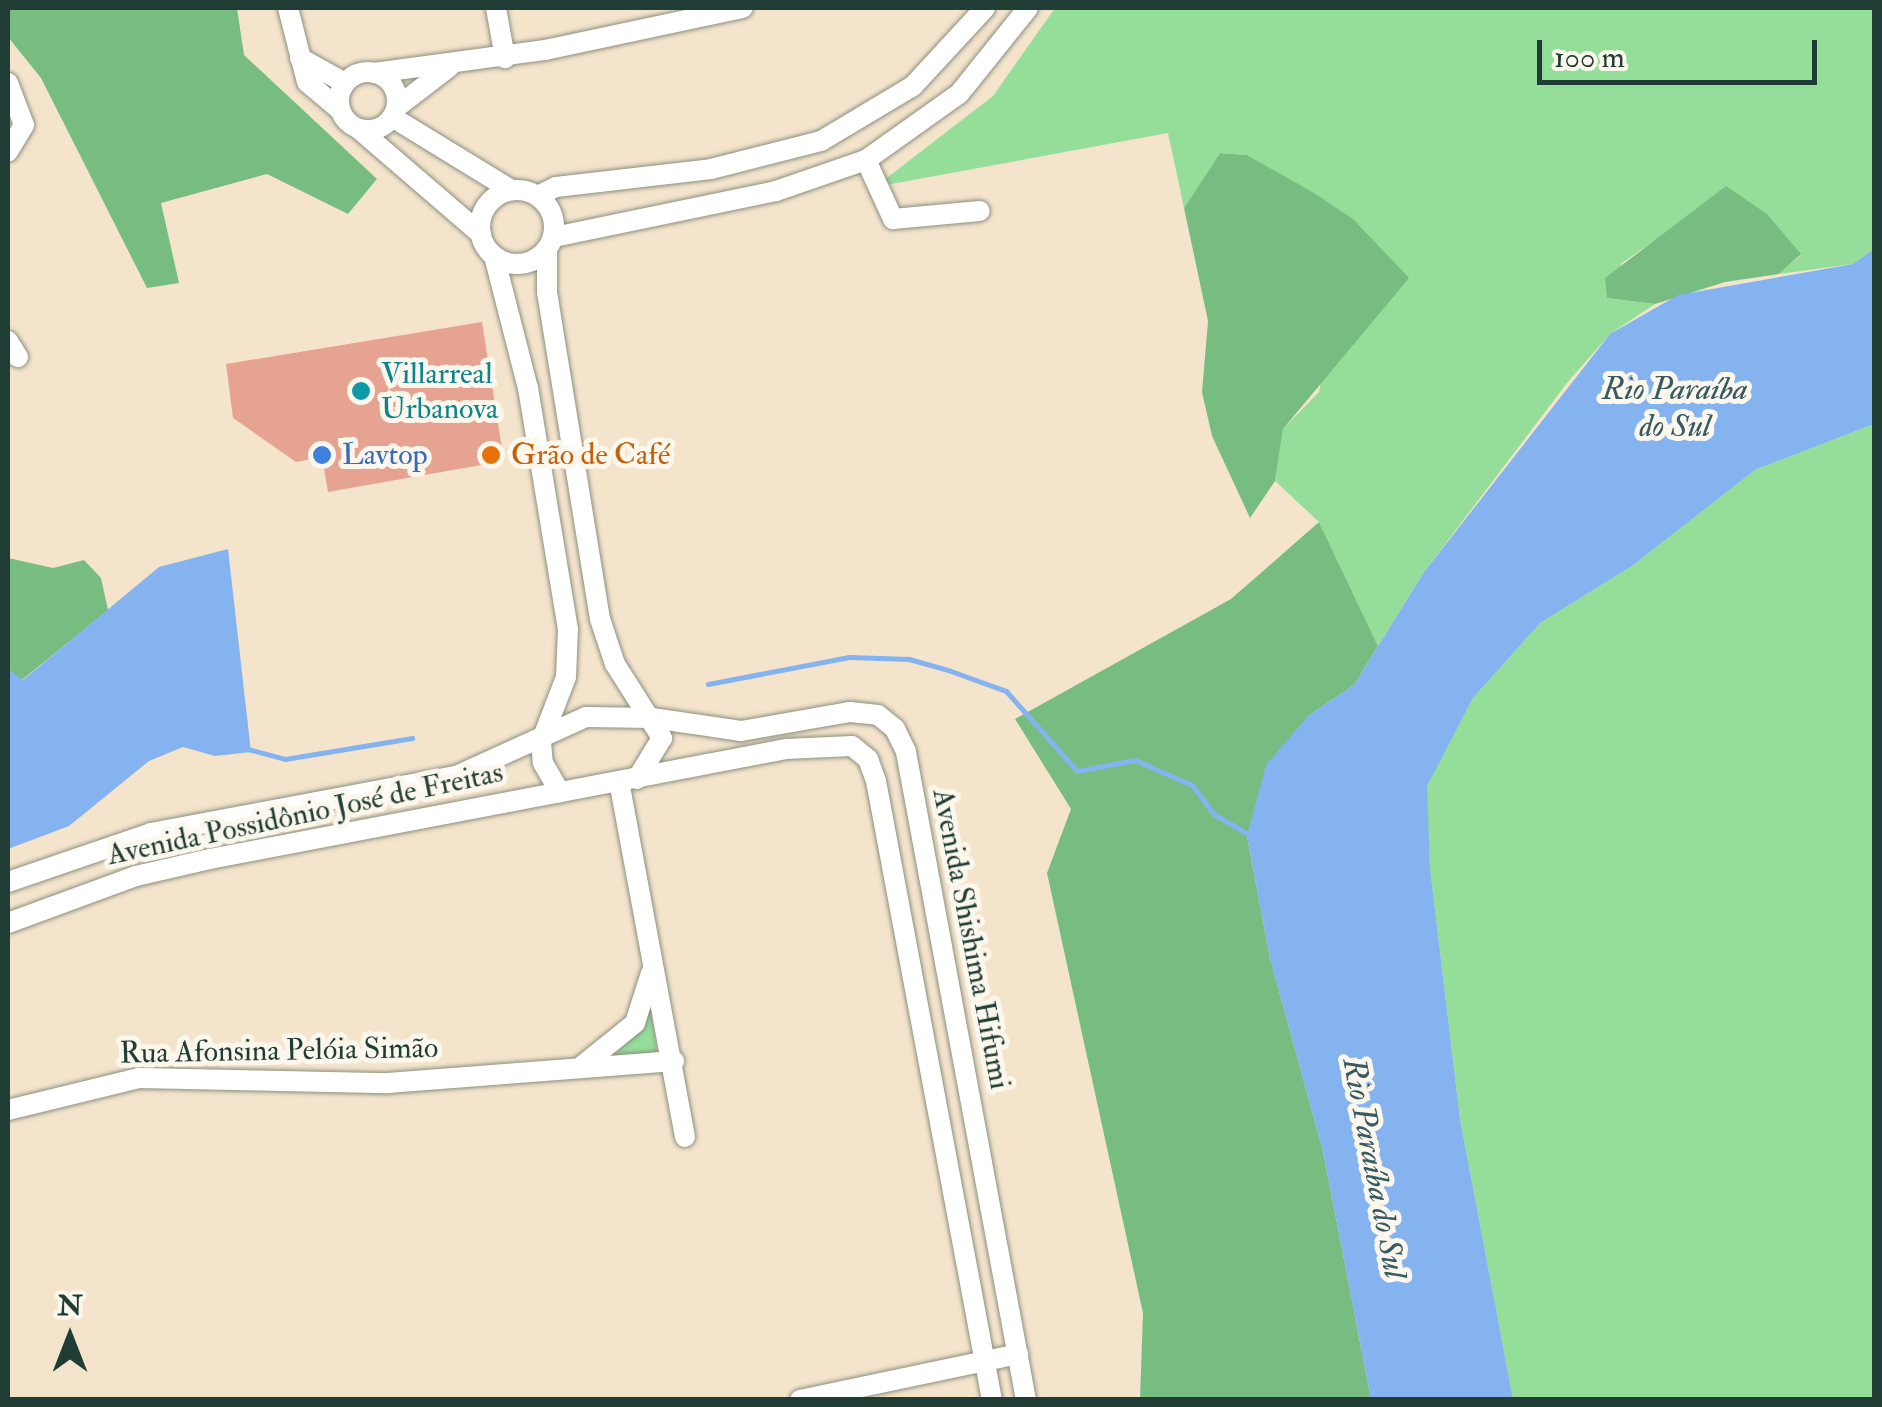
<!DOCTYPE html>
<html>
<head>
<meta charset="utf-8">
<style>
	body { margin:0 }
	#map { position:relative; width:1882px; height:1407px; overflow:hidden; background:#f5e4cc; font-family:"IM FELL Double Pica",serif }
	div>[style] { position:absolute }
	[style*='--x'] { left:calc(var(--x)*1px); top:calc(var(--y)*1px); width:calc(var(--w)*1px); rotate:calc(var(--a)*1deg) }
	.green>* { inset:0; background:#94de9a }
	.forest>* { inset:0; background:#77bd82 }
	.water>* { inset:0; background:#84b3ef }
	.stream>* { height:5px; margin:-2.5px; padding:0 2.5px; transform-origin:2.5px; border-radius:2.5px; background:#84b3ef }
	.building>* { inset:0; background:#e7a391 }
	.roads { filter:drop-shadow(0 0 2px #8a9080) drop-shadow(0 0 2px #8a9080) }
	.minor>* { height:20px; margin:-10px; padding:0 10px; transform-origin:10px; border-radius:10px; background:#fff }
	.minor>.ring { margin:-10px; padding:0; box-sizing:content-box; background:none; border:20px solid #fff; border-radius:50% }
	.dots>* { width:28px; height:28px; translate:-50% -50%; box-sizing:border-box; border:5px solid #fbf7ec; border-radius:50% }
	span { translate:-50% -50%; white-space:nowrap; text-align:center; line-height:1.15; -webkit-text-stroke:10px #fbf7ec; paint-order:stroke }
	.culture-label { font-size:30px; color:#0d838f }
	.left { translate:0 -50%; text-align:left }
	.shop-label { font-size:30px; color:#366cbe }
	.food-label { font-size:30px; color:#c56008 }
	.street-label { font-size:30px; color:#1f3d34 }
	.water-label { font-size:32px; color:#385a63; font-style:italic }
	.frame { position:absolute; inset:0; border:10px solid #1f3d34; pointer-events:none }
	.north { position:absolute; left:20px; top:1287px; width:100px; height:100px; -webkit-text-stroke:8px #fbf7ec; paint-order:stroke; rotate:0deg; font-size:28px; font-weight:700; line-height:40px; text-align:center; color:#1f3d34 }
	.north::after { content:''; display:block; margin:auto; width:35px; height:45px; background:#1f3d34; clip-path:polygon(50% 0,100% 100%,50% 72%,0 100%) }
	.scale { position:absolute; left:1537px; top:40px; width:280px; height:45px; box-sizing:border-box; border:5px solid #1f3d34; border-top:0; padding-left:12px; font-size:30px; line-height:35px; white-space:nowrap; color:#1f3d34; -webkit-text-stroke:8px #fbf7ec; paint-order:stroke }
</style>
</head>
<body>
<div id="map">
	<div class="green">
		<div style="clip-path:polygon(1055px 8px,1874px 8px,1874px 249px,1853px 264px,1779px 274px,1801px 255px,1654px 241px,1622px 263px,1607px 298px,1655px 304px,1610px 334px,1567px 383px,1424px 572px,1378px 646px,1319px 522px,1275px 481px,1283px 429px,1319px 392px,1353px 219px,1247px 155px,1220px 153px,1184px 208px,1168px 133px,875px 187px,993px 96px)"></div>
		<div style="clip-path:polygon(1874px 424px,1874px 1399px,1513px 1399px,1460px 1119px,1430px 868px,1426px 786px,1473px 698px,1540px 623px,1632px 566px,1755px 470px)"></div>
		<div style="clip-path:polygon(651px 1007px,657px 1052px,612px 1058px,644px 1024px)"></div>
	</div>
	<div class="forest">
		<div style="clip-path:polygon(8px 8px,237px 8px,244px 55px,377px 179px,348px 214px,267px 174px,161px 203px,179px 283px,147px 288px,41px 78px,8px 37px)"></div>
		<div style="clip-path:polygon(1220px 153px,1247px 155px,1314px 193px,1353px 219px,1409px 278px,1283px 429px,1275px 481px,1250px 518px,1212px 436px,1202px 392px,1208px 321px,1184px 208px)"></div>
		<div style="clip-path:polygon(1726px 186px,1767px 214px,1801px 254px,1779px 274px,1725px 282px,1655px 304px,1607px 298px,1605px 278px)"></div>
		<div style="clip-path:polygon(1319px 522px,1378px 646px,1354px 685px,1308px 716px,1247px 836px,1270px 958px,1323px 1151px,1371px 1399px,1140px 1399px,1143px 1313px,1047px 873px,1071px 809px,1015px 719px,1231px 599px)"></div>
		<div style="clip-path:polygon(8px 558px,53px 568px,84px 560px,101px 578px,108px 610px,22px 680px,8px 669px)"></div>
	</div>
	<div class="water">
		<div style="clip-path:polygon(1874px 249px,1874px 424px,1755px 470px,1632px 566px,1540px 623px,1473px 698px,1427px 786px,1430px 868px,1460px 1119px,1513px 1399px,1371px 1399px,1323px 1151px,1270px 958px,1247px 836px,1266px 765px,1308px 716px,1354px 685px,1424px 572px,1610px 334px,1678px 295px,1853px 264px)"></div>
		<div style="clip-path:polygon(228px 549px,251px 752px,215px 756px,183px 747px,149px 761px,69px 826px,8px 849px,8px 669px,23px 680px,159px 567px)"></div>
	</div>
	<div class="stream">
		<div style="--x:708;--y:684;--w:145;--a:-10.8"></div>
		<div style="--x:850;--y:657;--w:59;--a:1.9"></div>
		<div style="--x:909;--y:659;--w:41;--a:15.8"></div>
		<div style="--x:948;--y:670;--w:62;--a:19.9"></div>
		<div style="--x:1006;--y:691;--w:107;--a:48.4"></div>
		<div style="--x:1077;--y:771;--w:59;--a:-10.7"></div>
		<div style="--x:1135;--y:760;--w:62;--a:23.7"></div>
		<div style="--x:1192;--y:785;--w:36;--a:53"></div>
		<div style="--x:1214;--y:814;--w:45;--a:30.5"></div>
		<div style="--x:248;--y:749;--w:38;--a:15"></div>
		<div style="--x:285;--y:759;--w:129;--a:-9.4"></div>
	</div>
	<div class="building">
		<div style="clip-path:polygon(482px 322px,504px 461px,328px 492px,322px 457px,296px 462px,233px 418px,226px 364px)"></div>
	</div>
	<div class="roads">
		<div class="minor">
			<div style="--x:288;--y:8;--w:76;--a:75.6"></div>
			<div style="--x:307;--y:82;--w:42;--a:40.2"></div>
			<div style="--x:496;--y:8;--w:51;--a:79.8"></div>
			<div style="--x:300;--y:58;--w:51;--a:29.1"></div>
			<div class="ring" style="left:339px;top:72px;width:38px;height:38px"></div>
			<div style="--x:374;--y:73;--w:173;--a:-7.7"></div>
			<div style="--x:545;--y:50;--w:202;--a:-12"></div>
			<div style="--x:8;--y:83;--w:45;--a:69.1"></div>
			<div style="--x:24;--y:125;--w:31;--a:121"></div>
			<div style="--x:397;--y:107;--w:66;--a:-37.6"></div>
			<div style="--x:392;--y:117;--w:140;--a:31.5"></div>
			<div style="--x:360;--y:130;--w:160;--a:40.7"></div>
			<div style="--x:866;--y:160;--w:65;--a:65.4"></div>
			<div style="--x:893;--y:219;--w:87;--a:-5.3"></div>
			<div class="ring" style="left:480px;top:190px;width:54px;height:54px"></div>
			<div style="--x:538;--y:196;--w:20;--a:-27"></div>
			<div style="--x:556;--y:187;--w:156;--a:-6.6"></div>
			<div style="--x:711;--y:169;--w:114;--a:-14.3"></div>
			<div style="--x:821;--y:141;--w:107;--a:-30.9"></div>
			<div style="--x:913;--y:86;--w:106;--a:-47.3"></div>
			<div style="--x:554;--y:237;--w:227;--a:-11.7"></div>
			<div style="--x:776;--y:191;--w:95;--a:-19"></div>
			<div style="--x:866;--y:160;--w:114;--a:-35.4"></div>
			<div style="--x:959;--y:94;--w:110;--a:-51.3"></div>
			<div style="--x:547;--y:249;--w:43;--a:90"></div>
			<div style="--x:547;--y:292;--w:331;--a:80.8"></div>
			<div style="--x:600;--y:619;--w:47;--a:71.6"></div>
			<div style="--x:615;--y:664;--w:88;--a:57.6"></div>
			<div style="--x:662;--y:738;--w:48;--a:121.4"></div>
			<div style="--x:494;--y:256;--w:136;--a:75.6"></div>
			<div style="--x:528;--y:388;--w:244;--a:80.6"></div>
			<div style="--x:568;--y:629;--w:48;--a:92.4"></div>
			<div style="--x:566;--y:677;--w:70;--a:111"></div>
			<div style="--x:541;--y:742;--w:21;--a:85"></div>
			<div style="--x:543;--y:763;--w:34;--a:60"></div>
			<div style="--x:8;--y:341;--w:19;--a:58"></div>
			<div style="--x:619;--y:781;--w:362;--a:79.5"></div>
			<div style="--x:8;--y:882;--w:151;--a:-18.9"></div>
			<div style="--x:151;--y:833;--w:310;--a:-10.6"></div>
			<div style="--x:456;--y:776;--w:143;--a:-24.4"></div>
			<div style="--x:586;--y:717;--w:66;--a:0.9"></div>
			<div style="--x:652;--y:718;--w:90;--a:8.3"></div>
			<div style="--x:741;--y:731;--w:111;--a:-9.9"></div>
			<div style="--x:850;--y:712;--w:28;--a:6"></div>
			<div style="--x:878;--y:715;--w:22;--a:39"></div>
			<div style="--x:895;--y:729;--w:25;--a:64"></div>
			<div style="--x:906;--y:752;--w:659;--a:79.51"></div>
			<div style="--x:8;--y:923;--w:136;--a:-20.2"></div>
			<div style="--x:136;--y:876;--w:76;--a:-12.9"></div>
			<div style="--x:210;--y:859;--w:586;--a:-10.81"></div>
			<div style="--x:786;--y:749;--w:66;--a:-2.6"></div>
			<div style="--x:852;--y:746;--w:21;--a:39"></div>
			<div style="--x:868;--y:759;--w:23;--a:70"></div>
			<div style="--x:876;--y:781;--w:630;--a:79.39"></div>
			<div style="--x:583;--y:1065;--w:67;--a:-38.9"></div>
			<div style="--x:635;--y:1023;--w:52;--a:-72.3"></div>
			<div style="--x:8;--y:1110;--w:135;--a:-13.7"></div>
			<div style="--x:139;--y:1078;--w:249;--a:1.2"></div>
			<div style="--x:388;--y:1083;--w:287;--a:-4.4"></div>
			<div style="--x:800;--y:1400;--w:223;--a:-11.9"></div>
		</div>
	</div>
	<div class="dots">
		<div style="left:361px;top:391px;background:#0f9aa8"></div>
		<div style="left:322px;top:455px;background:#3f7fe0"></div>
		<div style="left:491px;top:455px;background:#e8710a"></div>
	</div>
	<div class="culture-label">
		<span class="left" style="left:381px;top:391px">Villarreal<br>Urbanova</span>
	</div>
	<div class="shop-label">
		<span class="left" style="left:342px;top:455px">Lavtop</span>
	</div>
	<div class="food-label">
		<span class="left" style="left:511px;top:455px">Grão de Café</span>
	</div>
	<div class="street-label">
		<span style="left:305px;top:814px;rotate:-12deg">Avenida Possidônio José de Freitas</span>
		<span style="left:971px;top:939px;rotate:79deg">Avenida Shishima Hifumi</span>
		<span style="left:279px;top:1051px;rotate:-1deg">Rua Afonsina Pelóia Simão</span>
	</div>
	<div class="water-label">
		<span style="left:1675px;top:408px">Rio Paraíba<br>do Sul</span>
		<span style="left:1374px;top:1168px;rotate:79deg">Rio Paraíba do Sul</span>
	</div>
	<div class="frame"></div>
	<div class="north">N</div>
	<div class="scale">100 m</div>
</div>
</body>
</html>
